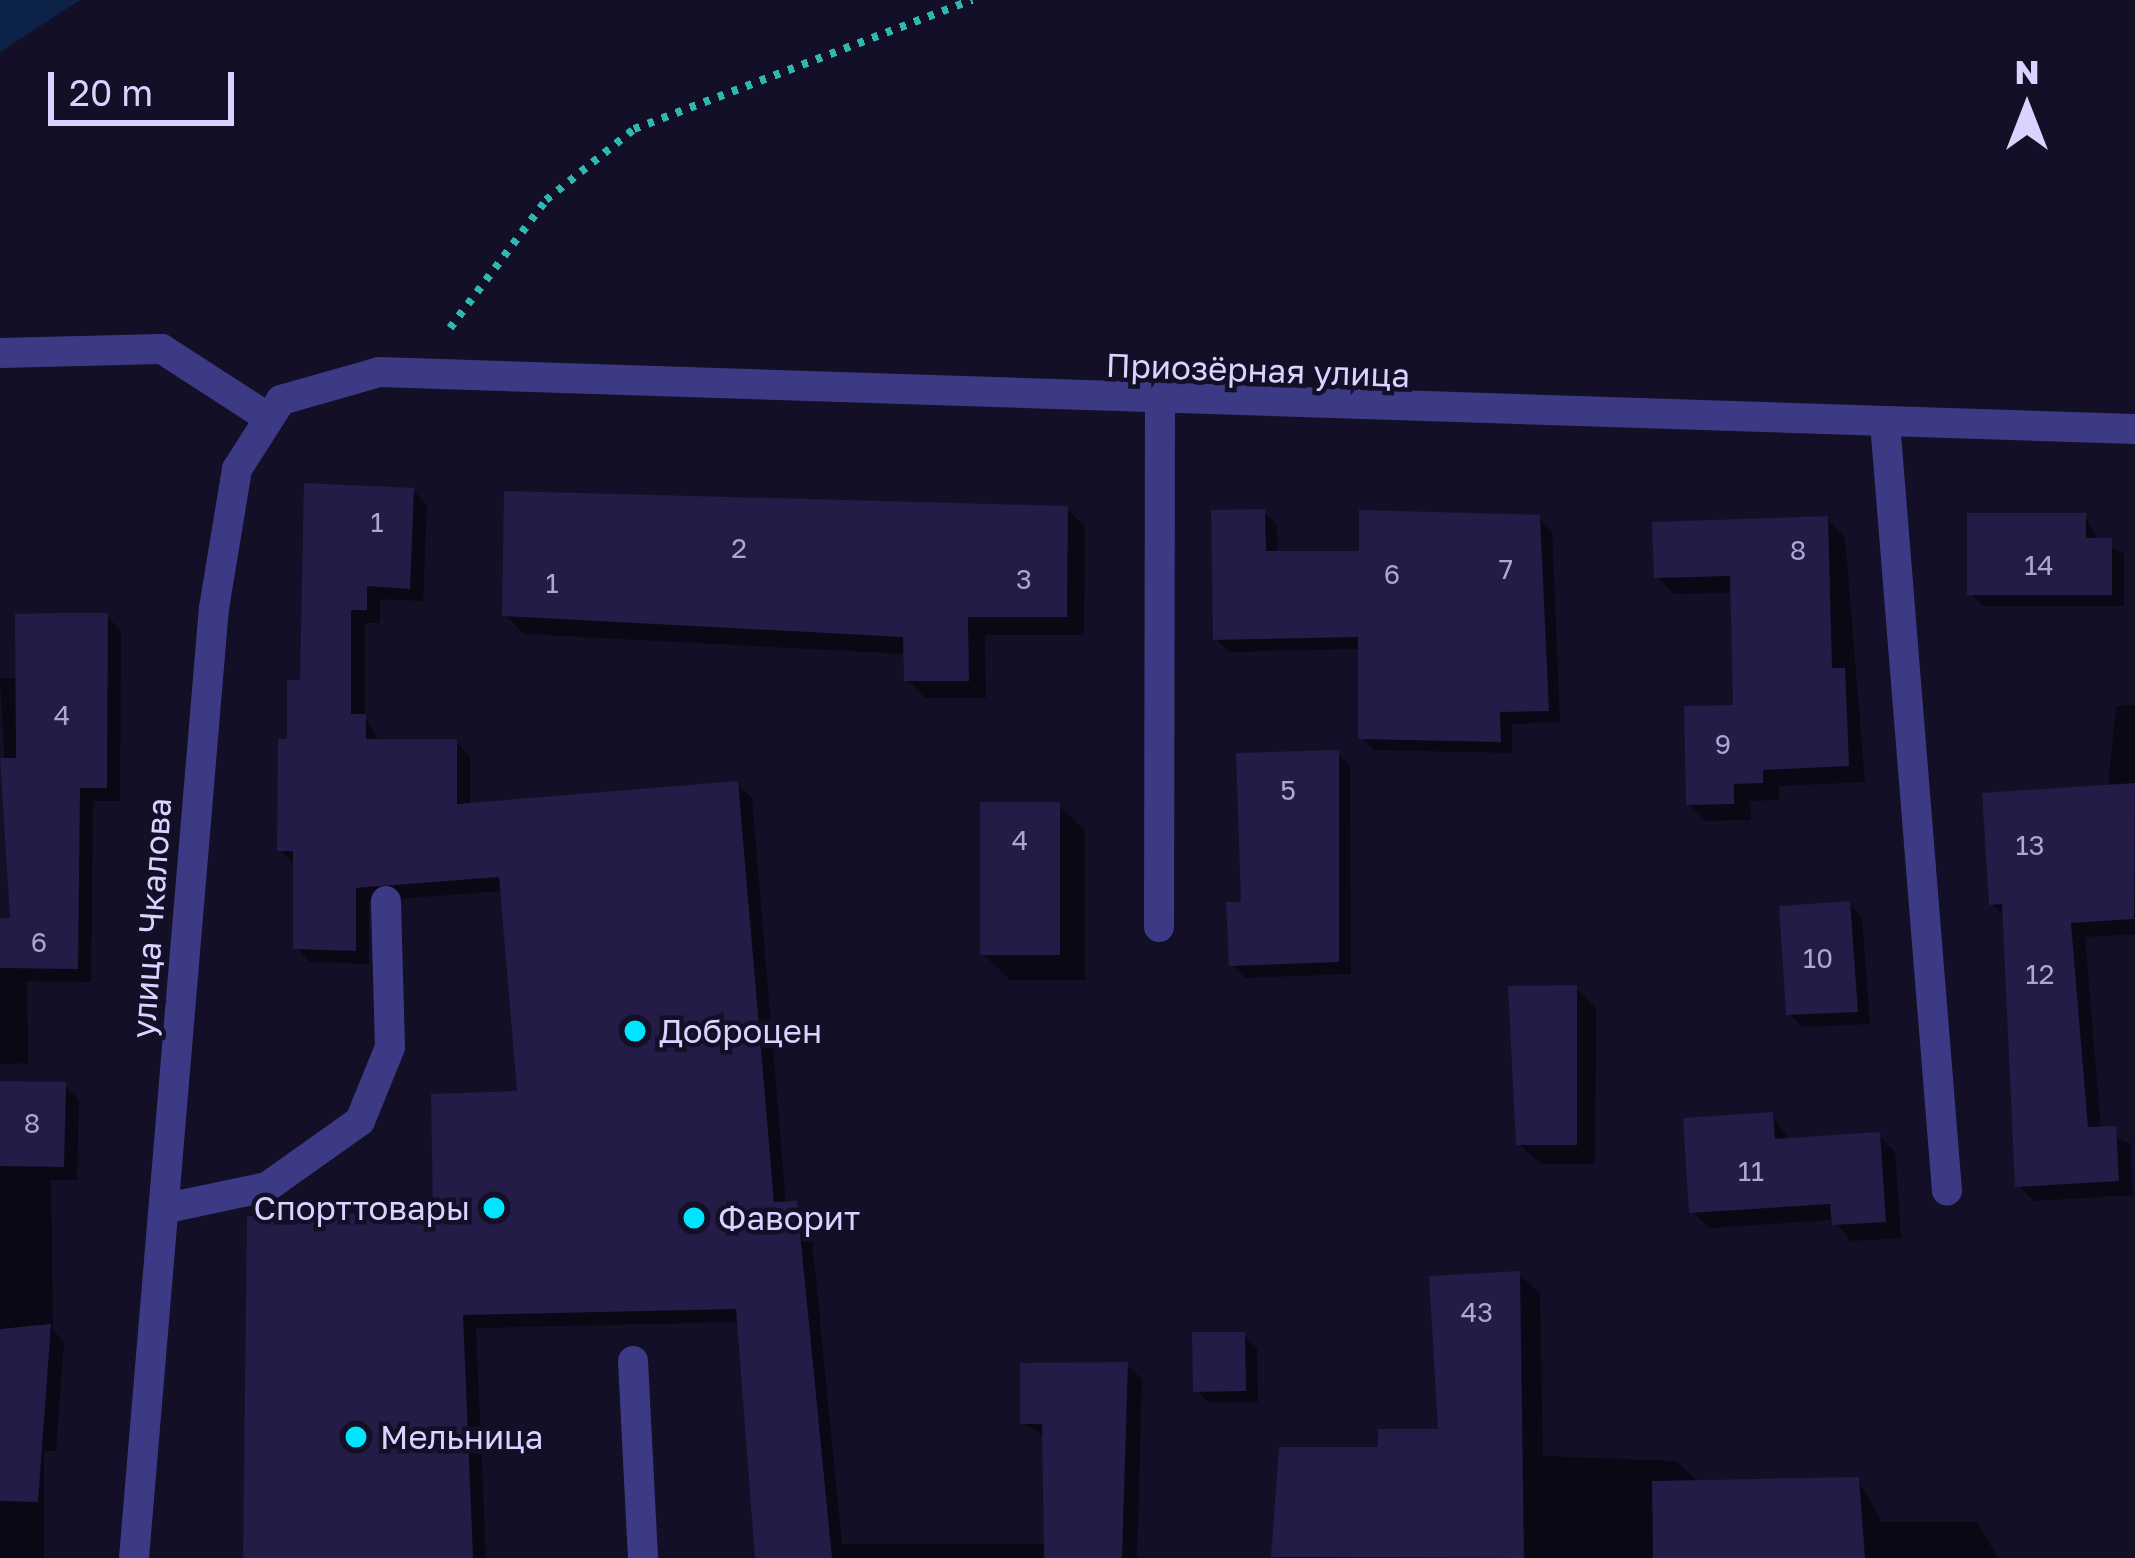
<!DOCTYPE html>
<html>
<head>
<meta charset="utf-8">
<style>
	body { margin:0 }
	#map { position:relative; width:2135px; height:1558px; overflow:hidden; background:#130f26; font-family:"Golos Text",sans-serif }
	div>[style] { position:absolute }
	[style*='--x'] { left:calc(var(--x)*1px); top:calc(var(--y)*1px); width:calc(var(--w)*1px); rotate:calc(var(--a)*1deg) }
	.water>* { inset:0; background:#0c2248 }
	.shadow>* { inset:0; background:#0007 }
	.building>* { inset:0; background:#241b47 }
	.path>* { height:8px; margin-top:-4px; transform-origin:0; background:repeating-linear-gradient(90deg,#2fb8b0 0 6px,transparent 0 15px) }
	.minor>* { height:30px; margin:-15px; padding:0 15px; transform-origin:15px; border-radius:15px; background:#3d3a85 }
	.dots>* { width:33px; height:33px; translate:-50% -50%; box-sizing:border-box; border:6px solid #130f26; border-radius:50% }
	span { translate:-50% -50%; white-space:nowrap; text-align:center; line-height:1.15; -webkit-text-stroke:9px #130f26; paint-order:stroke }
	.number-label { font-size:27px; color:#aca6d1 }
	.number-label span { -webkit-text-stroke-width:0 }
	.street-label { font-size:33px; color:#d9d4ff }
	.poi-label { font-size:33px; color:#d9d4ff }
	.left { translate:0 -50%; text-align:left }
	.right { translate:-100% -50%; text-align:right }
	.north { position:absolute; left:1967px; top:48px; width:120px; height:120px; -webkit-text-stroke:9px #130f26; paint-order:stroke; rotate:0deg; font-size:33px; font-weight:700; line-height:48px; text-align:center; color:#d9d4ff }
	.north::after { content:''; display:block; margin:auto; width:42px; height:54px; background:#d9d4ff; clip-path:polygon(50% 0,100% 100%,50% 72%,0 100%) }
	.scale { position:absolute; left:48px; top:72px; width:186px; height:54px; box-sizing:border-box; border:6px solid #d9d4ff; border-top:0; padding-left:15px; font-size:36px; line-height:42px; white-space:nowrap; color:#d9d4ff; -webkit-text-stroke:9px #130f26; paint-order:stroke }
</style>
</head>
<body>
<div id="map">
	<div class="water">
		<div style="clip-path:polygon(0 0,80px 0,0 52px)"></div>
	</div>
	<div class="shadow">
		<div style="clip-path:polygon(413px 490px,427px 505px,423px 601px,380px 599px,380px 623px,365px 623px,365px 717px,379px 742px,456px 742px,470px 756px,470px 806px,737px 784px,752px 798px,786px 1204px,810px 1219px,842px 1544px,1047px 1544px,1045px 1437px,1023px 1423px,1127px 1365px,1142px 1379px,1137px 1558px,758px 1558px,740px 1322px,476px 1328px,486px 1558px,246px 1558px,436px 1215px,520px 1094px,503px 891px,369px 901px,369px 964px,310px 962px,296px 947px,296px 866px,280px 850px,303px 683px)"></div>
		<div style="clip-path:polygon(1067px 509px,1085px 527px,1084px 635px,985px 635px,986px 698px,925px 698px,907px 679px,906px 654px,524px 634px,505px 615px)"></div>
		<div style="clip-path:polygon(1264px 512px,1277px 525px,1278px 554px,1362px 554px,1539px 518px,1552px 531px,1560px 722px,1512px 724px,1512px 753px,1374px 750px,1361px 737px,1361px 649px,1229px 652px,1216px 639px)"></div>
		<div style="clip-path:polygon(2085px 516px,2098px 541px,2124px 554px,2124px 606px,1983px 606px,1970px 593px)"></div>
		<div style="clip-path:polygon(1827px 519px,1845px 537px,1865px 782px,1779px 786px,1779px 800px,1750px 801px,1751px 820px,1706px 821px,1689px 804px,1736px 708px,1733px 593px,1674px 594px,1657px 577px)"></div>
		<div style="clip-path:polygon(107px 616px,121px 631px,120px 801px,93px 801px,91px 982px,27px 981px,28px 1063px,0 1064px,0 921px,13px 921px,0 678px,18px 678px)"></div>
		<div style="clip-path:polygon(2135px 705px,2135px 934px,2085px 937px,2101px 1130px,2130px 1144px,2133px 1195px,2034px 1201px,2018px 1185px,2005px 917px,1992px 904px,2108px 786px,2116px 706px)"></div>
		<div style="clip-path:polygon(1337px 753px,1350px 766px,1351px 974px,1245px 978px,1232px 965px,1244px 904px)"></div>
		<div style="clip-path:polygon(1058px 805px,1085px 831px,1085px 980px,1010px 980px,983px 954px)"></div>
		<div style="clip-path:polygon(1849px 904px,1862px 917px,1870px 1024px,1802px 1027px,1789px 1014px)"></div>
		<div style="clip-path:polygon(1576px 988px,1596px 1008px,1595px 1164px,1540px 1164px,1519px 1144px)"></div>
		<div style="clip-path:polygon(0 1084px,64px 1085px,79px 1100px,77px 1180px,51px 1180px,53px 1330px,64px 1342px,56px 1451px,44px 1451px,44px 1558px,0 1558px)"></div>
		<div style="clip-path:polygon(1772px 1115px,1790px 1141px,1878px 1135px,1895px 1152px,1901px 1238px,1851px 1241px,1834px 1220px,1709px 1228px,1692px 1211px)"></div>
		<div style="clip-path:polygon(1519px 1274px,1540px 1294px,1543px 1456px,1676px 1461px,1699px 1483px,1858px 1480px,1882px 1522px,1977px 1522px,1998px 1558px,1277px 1558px,1282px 1450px,1381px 1450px,1441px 1432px)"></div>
		<div style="clip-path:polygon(1244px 1335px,1257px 1348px,1258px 1402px,1209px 1403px,1196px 1390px)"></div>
	</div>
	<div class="building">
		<div style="clip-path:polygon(304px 483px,414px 488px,410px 589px,367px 586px,367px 610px,351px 610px,351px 714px,366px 714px,366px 739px,457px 739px,457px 804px,738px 781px,774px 1202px,797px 1201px,832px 1558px,755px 1558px,736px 1309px,463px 1315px,473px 1558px,243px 1558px,247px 1216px,433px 1212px,431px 1094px,517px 1091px,499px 877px,356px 888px,356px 951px,293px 949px,293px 851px,277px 851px,278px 739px,287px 739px,287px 680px,300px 680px)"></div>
		<div style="clip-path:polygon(504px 491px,1068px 506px,1067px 617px,968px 617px,969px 681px,904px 681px,903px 637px,502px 616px)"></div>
		<div style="clip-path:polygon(1265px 509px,1266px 551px,1359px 551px,1359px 510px,1540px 515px,1549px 711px,1500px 712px,1501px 742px,1358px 739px,1358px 637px,1213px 640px,1211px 510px)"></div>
		<div style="clip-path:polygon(1967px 513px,2086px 513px,2086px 538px,2112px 538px,2112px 595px,1967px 595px)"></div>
		<div style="clip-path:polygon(1828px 516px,1832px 668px,1845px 668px,1849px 766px,1763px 770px,1763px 783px,1734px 784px,1734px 804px,1686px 805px,1684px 706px,1733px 705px,1730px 576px,1654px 578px,1652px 522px)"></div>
		<div style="clip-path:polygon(52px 613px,108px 613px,107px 788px,80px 788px,78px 969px,0 968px,0 918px,10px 918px,0 758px,16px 758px,15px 614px)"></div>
		<div style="clip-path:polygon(1339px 750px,1339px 962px,1229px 966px,1226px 902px,1241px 902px,1236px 753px)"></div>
		<div style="clip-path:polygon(2135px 783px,2134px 919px,2071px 923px,2088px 1127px,2116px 1126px,2119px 1181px,2015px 1187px,2002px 904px,1989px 905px,1982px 793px)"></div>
		<div style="clip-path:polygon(980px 802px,1060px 802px,1060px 955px,980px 955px)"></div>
		<div style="clip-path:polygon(1850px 901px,1858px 1012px,1786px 1015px,1779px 906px)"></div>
		<div style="clip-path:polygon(1577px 985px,1577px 1145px,1516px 1145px,1508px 986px)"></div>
		<div style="clip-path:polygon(0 1081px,66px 1082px,64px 1167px,0 1166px)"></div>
		<div style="clip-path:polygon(1773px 1112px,1775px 1139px,1880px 1132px,1886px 1222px,1832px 1225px,1830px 1204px,1689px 1213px,1683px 1118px)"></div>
		<div style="clip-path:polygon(1520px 1271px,1524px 1558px,1271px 1557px,1279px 1447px,1378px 1447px,1378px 1429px,1438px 1429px,1429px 1276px)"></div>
		<div style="clip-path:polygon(51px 1324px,38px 1502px,0 1501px,0 1329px)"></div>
		<div style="clip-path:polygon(1192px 1332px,1245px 1332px,1246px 1391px,1193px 1392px)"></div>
		<div style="clip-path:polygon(1128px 1362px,1122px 1558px,1044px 1558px,1042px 1424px,1020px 1424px,1020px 1363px)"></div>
		<div style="clip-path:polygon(1859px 1477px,1865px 1558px,1653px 1558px,1652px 1481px)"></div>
	</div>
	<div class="path">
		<div style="--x:450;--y:328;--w:160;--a:-53.1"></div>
		<div style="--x:546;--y:200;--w:113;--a:-38.9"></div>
		<div style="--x:634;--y:129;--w:362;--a:-20.9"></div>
	</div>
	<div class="minor">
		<div style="--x:0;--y:353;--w:162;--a:-1.4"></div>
		<div style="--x:162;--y:349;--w:121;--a:32.9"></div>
		<div style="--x:1885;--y:422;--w:771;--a:85.39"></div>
		<div style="--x:1159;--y:927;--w:523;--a:-89.89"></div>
		<div style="--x:167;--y:1208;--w:102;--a:-11.9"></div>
		<div style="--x:267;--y:1187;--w:114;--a:-35.4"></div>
		<div style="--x:360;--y:1121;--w:80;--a:-67.9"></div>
		<div style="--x:390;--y:1047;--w:146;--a:-91.6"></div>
		<div style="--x:633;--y:1361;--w:197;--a:87.1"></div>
		<div style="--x:134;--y:1558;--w:953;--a:-85.19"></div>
		<div style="--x:214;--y:608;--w:141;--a:-80.6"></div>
		<div style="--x:237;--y:469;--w:82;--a:-57.5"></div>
		<div style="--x:281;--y:400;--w:102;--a:-15.9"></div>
		<div style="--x:379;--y:372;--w:1757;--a:1.86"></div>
	</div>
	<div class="dots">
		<div style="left:635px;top:1031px;background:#00e5ff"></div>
		<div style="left:494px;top:1208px;background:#00e5ff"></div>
		<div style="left:694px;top:1218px;background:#00e5ff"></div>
		<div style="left:356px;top:1437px;background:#00e5ff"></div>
	</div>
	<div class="number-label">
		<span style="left:377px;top:523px">1</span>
		<span style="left:739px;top:549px">2</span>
		<span style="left:1798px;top:551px">8</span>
		<span style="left:2039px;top:566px">14</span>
		<span style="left:1506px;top:570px">7</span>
		<span style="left:1392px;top:575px">6</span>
		<span style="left:1024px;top:580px">3</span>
		<span style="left:552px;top:584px">1</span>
		<span style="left:62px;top:716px">4</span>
		<span style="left:1723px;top:745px">9</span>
		<span style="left:1288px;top:791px">5</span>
		<span style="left:1020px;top:841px">4</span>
		<span style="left:2030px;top:846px">13</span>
		<span style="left:39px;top:943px">6</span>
		<span style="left:1818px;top:959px">10</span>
		<span style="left:2040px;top:975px">12</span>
		<span style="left:32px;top:1124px">8</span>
		<span style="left:1751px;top:1172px">11</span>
		<span style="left:1477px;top:1313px">43</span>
	</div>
	<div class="street-label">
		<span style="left:1258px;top:370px;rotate:2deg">Приозёрная улица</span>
		<span style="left:151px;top:918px;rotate:-86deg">улица Чкалова</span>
	</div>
	<div class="poi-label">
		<span class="left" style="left:659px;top:1031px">Доброцен</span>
		<span class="right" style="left:470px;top:1208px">Спорттовары</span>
		<span class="left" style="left:718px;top:1218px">Фаворит</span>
		<span class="left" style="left:380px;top:1437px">Мельница</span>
	</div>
	<div class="north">N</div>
	<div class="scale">20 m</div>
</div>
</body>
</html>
